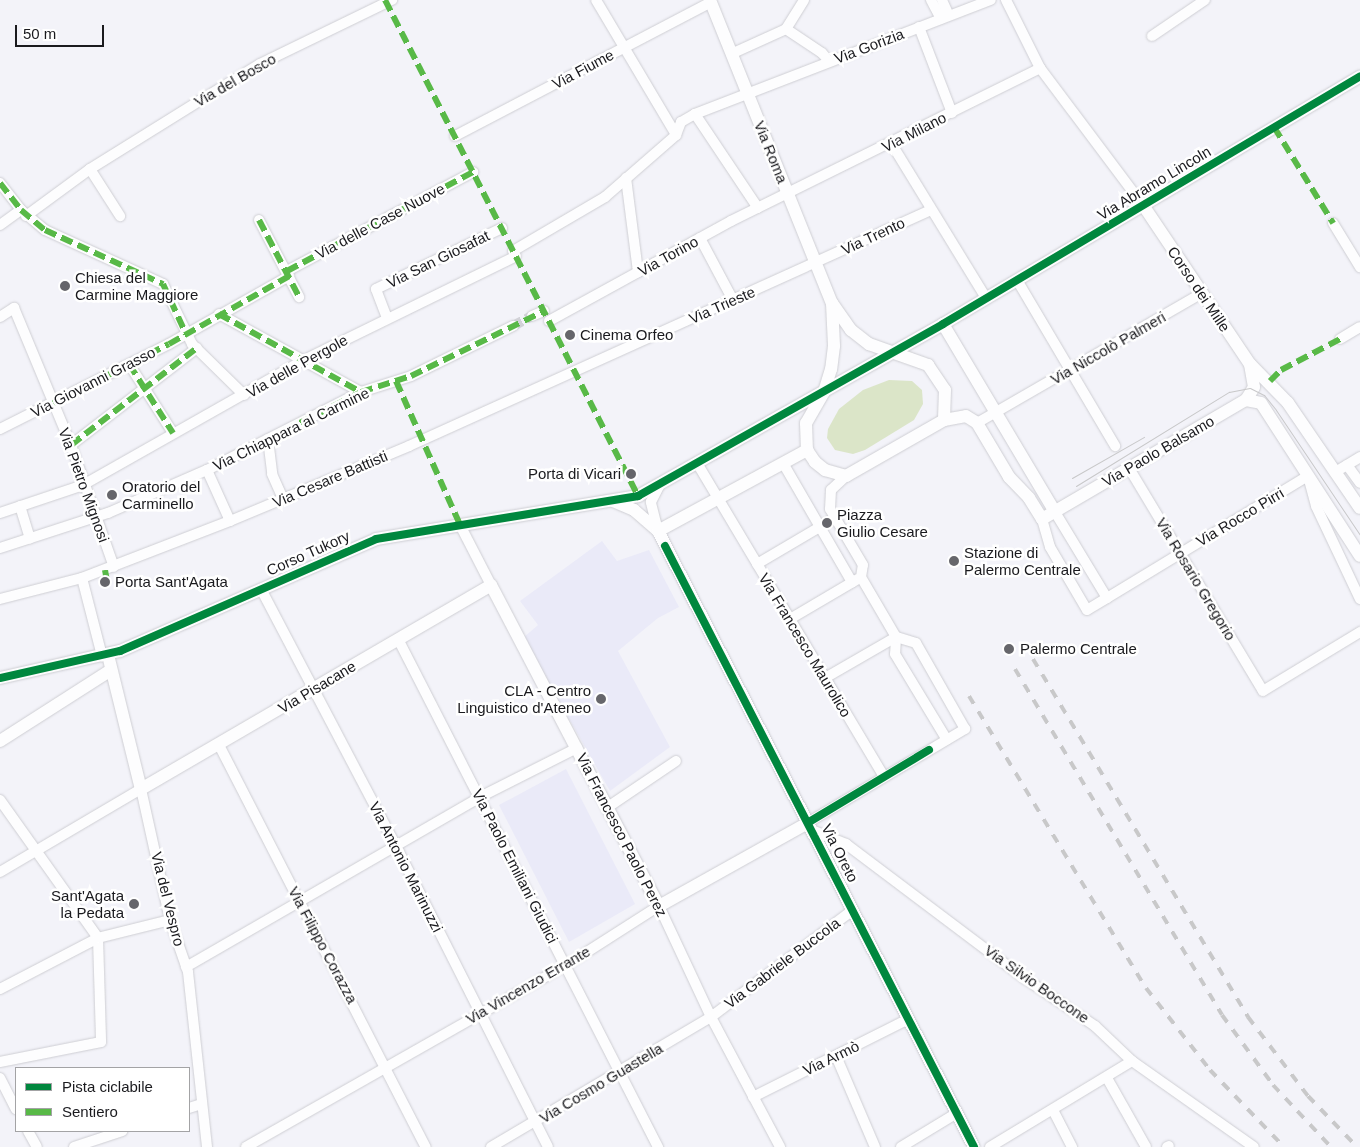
<!DOCTYPE html>
<html>
<head>
<meta charset="utf-8">
<style>
	body { margin:0 }
	#map { position:relative; width:1360px; height:1147px; overflow:hidden; background:#f3f3f9; font-family:Arial,sans-serif }
	div>[style] { position:absolute }
	[style*='--x'] { left:calc(var(--x)*1px); top:calc(var(--y)*1px); width:calc(var(--w)*1px); rotate:calc(var(--a)*1deg) }
	.built>* { inset:0; background:#eaeaf8 }
	.green>* { inset:0; background:#dbe5c8 }
	.minor-tunnel>* { height:10px; margin-top:-5px; transform-origin:0; background:repeating-linear-gradient(90deg,#d2d2d8 0 10px,transparent 0 15px) }
	.roads { filter:drop-shadow(0 0 1px #ceced3) drop-shadow(0 0 1px #ceced3) }
	.minor>* { height:10px; margin:-5px; padding:0 5px; transform-origin:5px; border-radius:5px; background:#fdfdfe }
	.tertiary>* { height:12px; margin:-6px; padding:0 6px; transform-origin:6px; border-radius:6px; background:#fdfdfe }
	.tram>* { height:1px; margin:-0.5px; padding:0 0.5px; transform-origin:0.5px; border-radius:0.5px; background:#c8c8c9 }
	.rail>* { height:4px; margin-top:-2px; transform-origin:0; background:repeating-linear-gradient(90deg,#c8c8c9 0 9px,transparent 0 18px) }
	.quiet>* { height:6px; margin-top:-3px; transform-origin:0; background:repeating-linear-gradient(90deg,#58b947 0 12px,transparent 0 18px) }
	.cycleway>* { height:8px; margin:-4px; padding:0 4px; transform-origin:4px; border-radius:4px; background:#00873e }
	.dots>* { width:14px; height:14px; translate:-50% -50%; box-sizing:border-box; border:2px solid #fff; border-radius:50% }
	span { translate:-50% -50%; white-space:nowrap; text-align:center; line-height:1.15; -webkit-text-stroke:5px #fff; paint-order:stroke }
	.street-label { font-size:15px; color:#1a1a1e }
	.poi-label { font-size:15px; color:#1a1a1e }
	.left { translate:0 -50%; text-align:left }
	.right { translate:-100% -50%; text-align:right }
	.legend { position:absolute; left:15px; top:1067px; width:175px; height:65px; box-sizing:border-box; background:#fff; border:1px solid #a3a3a5; margin:0; padding:6px 9px; list-style:none; font-size:15px; color:#1a1a1e }
	.legend li { display:flex; align-items:center; gap:10px; height:25px }
	.legend b { width:25px; border:1px solid #a3a3a5 }
	.scale { position:absolute; left:15px; top:25px; width:89px; height:22px; box-sizing:border-box; border:2px solid #1a1a1e; border-top:0; padding-left:6px; font-size:15px; line-height:18px; white-space:nowrap; color:#1a1a1e; -webkit-text-stroke:4px #fff; paint-order:stroke }
</style>
</head>
<body>
<div id="map">
	<div class="built">
		<div style="clip-path:polygon(602px 541px,617px 561px,649px 550px,679px 607px,658px 618px,618px 651px,670px 747px,610px 791px,523px 638px,538px 625px,520px 601px)"></div>
		<div style="clip-path:polygon(566px 769px,635px 904px,569px 942px,499px 805px)"></div>
	</div>
	<div class="green">
		<div style="clip-path:polygon(889px 380px,912px 381px,922px 390px,923px 404px,914px 420px,865px 450px,853px 454px,835px 450px,827px 438px,828px 429px,839px 409px,863px 390px)"></div>
	</div>
	<div class="minor-tunnel">
		<div style="--x:513;--y:326;--w:21;--a:-28"></div>
	</div>
	<div class="roads">
		<div class="minor">
			<div style="--x:596;--y:0;--w:157;--a:59.3"></div>
			<div style="--x:931;--y:0;--w:21;--a:62"></div>
			<div style="--x:942;--y:0;--w:17;--a:66"></div>
			<div style="--x:1006;--y:0;--w:76;--a:63.4"></div>
			<div style="--x:1040;--y:68;--w:171;--a:53.1"></div>
			<div style="--x:919;--y:27;--w:92;--a:69"></div>
			<div style="--x:786;--y:29;--w:43;--a:33.7"></div>
			<div style="--x:822;--y:53;--w:11;--a:49"></div>
			<div style="--x:1152;--y:36;--w:64;--a:-34.2"></div>
			<div style="--x:731;--y:54;--w:60;--a:-24.4"></div>
			<div style="--x:786;--y:29;--w:34;--a:-58"></div>
			<div style="--x:695;--y:114;--w:113;--a:56.2"></div>
			<div style="--x:455;--y:136;--w:289;--a:-27.6"></div>
			<div style="--x:891;--y:143;--w:182;--a:58.5"></div>
			<div style="--x:90;--y:169;--w:56;--a:57.4"></div>
			<div style="--x:626;--y:178;--w:95;--a:82.7"></div>
			<div style="--x:0;--y:183;--w:34;--a:52"></div>
			<div style="--x:21;--y:210;--w:31;--a:40"></div>
			<div style="--x:45;--y:230;--w:130;--a:24.6"></div>
			<div style="--x:163;--y:284;--w:67;--a:64.2"></div>
			<div style="--x:192;--y:344;--w:73;--a:44.4"></div>
			<div style="--x:26;--y:216;--w:79;--a:-36.3"></div>
			<div style="--x:90;--y:169;--w:131;--a:-31.9"></div>
			<div style="--x:201;--y:100;--w:69;--a:-31.4"></div>
			<div style="--x:260;--y:64;--w:147;--a:-25.9"></div>
			<div style="--x:259;--y:220;--w:87;--a:62.5"></div>
			<div style="--x:1333;--y:223;--w:52;--a:58.5"></div>
			<div style="--x:0;--y:225;--w:26;--a:-36"></div>
			<div style="--x:700;--y:238;--w:70;--a:62"></div>
			<div style="--x:513;--y:251;--w:107;--a:-30.4"></div>
			<div style="--x:605;--y:197;--w:94;--a:-41.1"></div>
			<div style="--x:676;--y:135;--w:14;--a:-69"></div>
			<div style="--x:681;--y:122;--w:16;--a:-30"></div>
			<div style="--x:695;--y:114;--w:317;--a:-21.1"></div>
			<div style="--x:287;--y:271;--w:211;--a:-28"></div>
			<div style="--x:1017;--y:280;--w:193;--a:59.4"></div>
			<div style="--x:219;--y:314;--w:162;--a:28.8"></div>
			<div style="--x:532;--y:316;--w:13;--a:-23"></div>
			<div style="--x:0;--y:317;--w:17;--a:-33"></div>
			<div style="--x:14;--y:308;--w:148;--a:67.4"></div>
			<div style="--x:71;--y:445;--w:129;--a:70.6"></div>
			<div style="--x:387;--y:318;--w:31;--a:-111"></div>
			<div style="--x:376;--y:289;--w:140;--a:-25.8"></div>
			<div style="--x:549;--y:321;--w:208;--a:-28.8"></div>
			<div style="--x:731;--y:221;--w:345;--a:-26.3"></div>
			<div style="--x:1340;--y:339;--w:23;--a:-31"></div>
			<div style="--x:129;--y:364;--w:82;--a:57.5"></div>
			<div style="--x:977;--y:423;--w:260;--a:-30"></div>
			<div style="--x:0;--y:429;--w:189;--a:-26.7"></div>
			<div style="--x:169;--y:344;--w:138;--a:-29.5"></div>
			<div style="--x:268;--y:439;--w:35;--a:83"></div>
			<div style="--x:272;--y:474;--w:27;--a:66"></div>
			<div style="--x:71;--y:445;--w:159;--a:-37.6"></div>
			<div style="--x:697;--y:463;--w:365;--a:59.2"></div>
			<div style="--x:783;--y:463;--w:138;--a:59.9"></div>
			<div style="--x:1347;--y:465;--w:22;--a:54"></div>
			<div style="--x:1129;--y:468;--w:260;--a:59"></div>
			<div style="--x:1263;--y:691;--w:114;--a:-31.3"></div>
			<div style="--x:207;--y:470;--w:56;--a:65.7"></div>
			<div style="--x:1337;--y:471;--w:27;--a:-31"></div>
			<div style="--x:20;--y:506;--w:34;--a:73"></div>
			<div style="--x:0;--y:513;--w:88;--a:-18.6"></div>
			<div style="--x:83;--y:485;--w:254;--a:-29.5"></div>
			<div style="--x:304;--y:360;--w:236;--a:-26.1"></div>
			<div style="--x:1042;--y:519;--w:29;--a:74"></div>
			<div style="--x:1050;--y:547;--w:73;--a:59.6"></div>
			<div style="--x:1087;--y:610;--w:23;--a:-31"></div>
			<div style="--x:1107;--y:598;--w:100;--a:-121.2"></div>
			<div style="--x:460;--y:525;--w:68;--a:62.7"></div>
			<div style="--x:658;--y:531;--w:30;--a:-104"></div>
			<div style="--x:651;--y:502;--w:20;--a:-63"></div>
			<div style="--x:0;--y:548;--w:114;--a:-18"></div>
			<div style="--x:108;--y:513;--w:108;--a:-23.5"></div>
			<div style="--x:207;--y:470;--w:173;--a:-26.9"></div>
			<div style="--x:361;--y:392;--w:52;--a:-17.7"></div>
			<div style="--x:411;--y:376;--w:114;--a:-26.1"></div>
			<div style="--x:757;--y:564;--w:91;--a:-30.5"></div>
			<div style="--x:82;--y:578;--w:81;--a:75.6"></div>
			<div style="--x:261;--y:589;--w:297;--a:62.3"></div>
			<div style="--x:399;--y:852;--w:330;--a:63.2"></div>
			<div style="--x:1107;--y:598;--w:235;--a:-31.3"></div>
			<div style="--x:1308;--y:476;--w:31;--a:75"></div>
			<div style="--x:1316;--y:506;--w:103;--a:64.7"></div>
			<div style="--x:0;--y:599;--w:85;--a:-14.4"></div>
			<div style="--x:82;--y:578;--w:159;--a:-21.1"></div>
			<div style="--x:230;--y:521;--w:194;--a:-22.7"></div>
			<div style="--x:409;--y:446;--w:573;--a:-24.33"></div>
			<div style="--x:790;--y:619;--w:79;--a:-30.5"></div>
			<div style="--x:896;--y:637;--w:17;--a:93"></div>
			<div style="--x:895;--y:654;--w:100;--a:58.8"></div>
			<div style="--x:398;--y:639;--w:571;--a:62.9"></div>
			<div style="--x:825;--y:678;--w:82;--a:-30"></div>
			<div style="--x:219;--y:745;--w:452;--a:62.8"></div>
			<div style="--x:0;--y:800;--w:169;--a:54.6"></div>
			<div style="--x:98;--y:938;--w:104;--a:88.3"></div>
			<div style="--x:101;--y:1042;--w:103;--a:168.8"></div>
			<div style="--x:608;--y:807;--w:82;--a:-34.1"></div>
			<div style="--x:809;--y:822;--w:182;--a:-30.8"></div>
			<div style="--x:965;--y:729;--w:99;--a:-119.7"></div>
			<div style="--x:916;--y:643;--w:21;--a:-163"></div>
			<div style="--x:896;--y:637;--w:69;--a:-120.3"></div>
			<div style="--x:861;--y:577;--w:12;--a:-81"></div>
			<div style="--x:863;--y:565;--w:65;--a:-120.5"></div>
			<div style="--x:830;--y:509;--w:19;--a:-87"></div>
			<div style="--x:831;--y:490;--w:21;--a:-43"></div>
			<div style="--x:814;--y:831;--w:35;--a:22"></div>
			<div style="--x:846;--y:844;--w:223;--a:37"></div>
			<div style="--x:1024;--y:978;--w:86;--a:34.1"></div>
			<div style="--x:1095;--y:1026;--w:51;--a:43.4"></div>
			<div style="--x:1132;--y:1061;--w:149;--a:35.2"></div>
			<div style="--x:0;--y:872;--w:164;--a:-30.5"></div>
			<div style="--x:141;--y:789;--w:134;--a:77.5"></div>
			<div style="--x:170;--y:920;--w:55;--a:70.9"></div>
			<div style="--x:188;--y:972;--w:176;--a:83.8"></div>
			<div style="--x:186;--y:967;--w:340;--a:-30"></div>
			<div style="--x:480;--y:797;--w:109;--a:-26.8"></div>
			<div style="--x:0;--y:989;--w:110;--a:-27.5"></div>
			<div style="--x:98;--y:938;--w:74;--a:-14"></div>
			<div style="--x:836;--y:1056;--w:99;--a:66.8"></div>
			<div style="--x:0;--y:1078;--w:35;--a:63"></div>
			<div style="--x:1107;--y:1078;--w:79;--a:60.5"></div>
			<div style="--x:753;--y:1097;--w:174;--a:-26.6"></div>
			<div style="--x:189;--y:1108;--w:13;--a:-18"></div>
			<div style="--x:1053;--y:1110;--w:42;--a:62.8"></div>
			<div style="--x:28;--y:1131;--w:18;--a:61"></div>
			<div style="--x:74;--y:1147;--w:51;--a:-18.4"></div>
			<div style="--x:246;--y:1147;--w:367;--a:-29.6"></div>
			<div style="--x:565;--y:966;--w:112;--a:-32.6"></div>
			<div style="--x:659;--y:906;--w:123;--a:64.9"></div>
			<div style="--x:711;--y:1017;--w:147;--a:62"></div>
			<div style="--x:491;--y:1147;--w:256;--a:-30.6"></div>
			<div style="--x:711;--y:1017;--w:178;--a:-37"></div>
			<div style="--x:901;--y:1147;--w:66;--a:-31.3"></div>
			<div style="--x:990;--y:1147;--w:166;--a:-31.2"></div>
			<div style="--x:1167;--y:1147;--w:2;--a:-27"></div>
		</div>
		<div class="tertiary">
			<div style="--x:710;--y:0;--w:327;--a:68.1"></div>
			<div style="--x:832;--y:303;--w:33;--a:55"></div>
			<div style="--x:851;--y:330;--w:23;--a:38"></div>
			<div style="--x:869;--y:344;--w:63;--a:19.6"></div>
			<div style="--x:928;--y:365;--w:30;--a:56"></div>
			<div style="--x:945;--y:390;--w:30;--a:92"></div>
			<div style="--x:1143;--y:205;--w:192;--a:56.1"></div>
			<div style="--x:1250;--y:364;--w:54;--a:45.7"></div>
			<div style="--x:1288;--y:403;--w:127;--a:55.6"></div>
			<div style="--x:832;--y:303;--w:43;--a:87.3"></div>
			<div style="--x:834;--y:346;--w:23;--a:97"></div>
			<div style="--x:831;--y:369;--w:24;--a:107"></div>
			<div style="--x:824;--y:392;--w:36;--a:120"></div>
			<div style="--x:806;--y:423;--w:27;--a:88"></div>
			<div style="--x:807;--y:450;--w:14;--a:56"></div>
			<div style="--x:815;--y:462;--w:13;--a:39"></div>
			<div style="--x:825;--y:470;--w:22;--a:16"></div>
			<div style="--x:846;--y:476;--w:113;--a:-29.7"></div>
			<div style="--x:944;--y:420;--w:22;--a:-10"></div>
			<div style="--x:966;--y:416;--w:13;--a:32"></div>
			<div style="--x:977;--y:423;--w:63;--a:59.3"></div>
			<div style="--x:1009;--y:477;--w:29;--a:46"></div>
			<div style="--x:1029;--y:498;--w:25;--a:58"></div>
			<div style="--x:1042;--y:519;--w:236;--a:-30.3"></div>
			<div style="--x:1246;--y:400;--w:15;--a:-58"></div>
			<div style="--x:1254;--y:387;--w:23;--a:-100"></div>
			<div style="--x:943;--y:324;--w:219;--a:59.2"></div>
			<div style="--x:1246;--y:400;--w:15;--a:11"></div>
			<div style="--x:1261;--y:403;--w:182;--a:57.1"></div>
			<div style="--x:613;--y:501;--w:23;--a:23"></div>
			<div style="--x:634;--y:510;--w:32;--a:41"></div>
			<div style="--x:658;--y:531;--w:692;--a:62.84"></div>
			<div style="--x:658;--y:531;--w:170;--a:-28.5"></div>
			<div style="--x:108;--y:655;--w:138;--a:76.2"></div>
			<div style="--x:141;--y:789;--w:405;--a:-30.2"></div>
			<div style="--x:491;--y:585;--w:362;--a:62.4"></div>
			<div style="--x:659;--y:906;--w:172;--a:-29.2"></div>
			<div style="--x:0;--y:678;--w:123;--a:-12.7"></div>
			<div style="--x:120;--y:651;--w:279;--a:-23.6"></div>
			<div style="--x:376;--y:539;--w:266;--a:-9.3"></div>
			<div style="--x:638;--y:496;--w:350;--a:-29.4"></div>
			<div style="--x:943;--y:324;--w:485;--a:-30.7"></div>
			<div style="--x:0;--y:741;--w:132;--a:-32.6"></div>
		</div>
	</div>
	<div class="tram">
		<div style="--x:1072;--y:478;--w:83;--a:-29.7"></div>
		<div style="--x:1076;--y:486;--w:180;--a:-31.6"></div>
		<div style="--x:1229;--y:392;--w:21;--a:-11"></div>
		<div style="--x:1250;--y:388;--w:16;--a:27"></div>
		<div style="--x:1264;--y:395;--w:19;--a:51"></div>
		<div style="--x:1276;--y:410;--w:151;--a:56.1"></div>
	</div>
	<div class="rail">
		<div style="--x:1033;--y:659;--w:418;--a:59"></div>
		<div style="--x:1248;--y:1017;--w:99;--a:52.8"></div>
		<div style="--x:1308;--y:1096;--w:71;--a:46.1"></div>
		<div style="--x:1015;--y:669;--w:403;--a:59.1"></div>
		<div style="--x:1222;--y:1015;--w:87;--a:53.9"></div>
		<div style="--x:1273;--y:1085;--w:85;--a:46.9"></div>
		<div style="--x:969;--y:696;--w:341;--a:58.8"></div>
		<div style="--x:1146;--y:988;--w:104;--a:52"></div>
		<div style="--x:1210;--y:1070;--w:107;--a:46.1"></div>
	</div>
	<div class="quiet">
		<div style="--x:385;--y:0;--w:557;--a:62.97"></div>
		<div style="--x:1274;--y:127;--w:113;--a:58.4"></div>
		<div style="--x:0;--y:183;--w:34;--a:52"></div>
		<div style="--x:21;--y:210;--w:31;--a:40"></div>
		<div style="--x:45;--y:230;--w:130;--a:24.6"></div>
		<div style="--x:163;--y:284;--w:55;--a:65.3"></div>
		<div style="--x:259;--y:220;--w:87;--a:62.5"></div>
		<div style="--x:287;--y:271;--w:211;--a:-28"></div>
		<div style="--x:219;--y:314;--w:162;--a:28.8"></div>
		<div style="--x:129;--y:364;--w:82;--a:57.5"></div>
		<div style="--x:396;--y:381;--w:158;--a:66"></div>
		<div style="--x:1270;--y:381;--w:16;--a:-45"></div>
		<div style="--x:1281;--y:370;--w:67;--a:-27.7"></div>
		<div style="--x:53;--y:403;--w:130;--a:-27"></div>
		<div style="--x:169;--y:344;--w:138;--a:-29.5"></div>
		<div style="--x:268;--y:439;--w:104;--a:-26.8"></div>
		<div style="--x:361;--y:392;--w:52;--a:-17.7"></div>
		<div style="--x:411;--y:376;--w:148;--a:-26"></div>
		<div style="--x:71;--y:445;--w:159;--a:-37.6"></div>
		<div style="--x:105;--y:570;--w:11;--a:80"></div>
	</div>
	<div class="cycleway">
		<div style="--x:665;--y:546;--w:676;--a:62.79"></div>
		<div style="--x:0;--y:678;--w:123;--a:-12.7"></div>
		<div style="--x:120;--y:651;--w:279;--a:-23.6"></div>
		<div style="--x:376;--y:539;--w:266;--a:-9.3"></div>
		<div style="--x:638;--y:496;--w:350;--a:-29.4"></div>
		<div style="--x:943;--y:324;--w:485;--a:-30.7"></div>
		<div style="--x:809;--y:822;--w:140;--a:-31"></div>
	</div>
	<div class="dots">
		<div style="left:65px;top:286px;background:#66666b"></div>
		<div style="left:570px;top:335px;background:#66666b"></div>
		<div style="left:631px;top:474px;background:#66666b"></div>
		<div style="left:112px;top:495px;background:#66666b"></div>
		<div style="left:827px;top:523px;background:#66666b"></div>
		<div style="left:954px;top:561px;background:#66666b"></div>
		<div style="left:105px;top:582px;background:#66666b"></div>
		<div style="left:1009px;top:649px;background:#66666b"></div>
		<div style="left:601px;top:699px;background:#66666b"></div>
		<div style="left:134px;top:904px;background:#66666b"></div>
	</div>
	<div class="street-label">
		<span style="left:869px;top:46px;rotate:-21deg">Via Gorizia</span>
		<span style="left:583px;top:69px;rotate:-28deg">Via Fiume</span>
		<span style="left:235px;top:80px;rotate:-30deg">Via del Bosco</span>
		<span style="left:914px;top:132px;rotate:-27deg">Via Milano</span>
		<span style="left:771px;top:152px;rotate:68deg">Via Roma</span>
		<span style="left:1154px;top:183px;rotate:-31deg">Via Abramo Lincoln</span>
		<span style="left:380px;top:221px;rotate:-28deg">Via delle Case Nuove</span>
		<span style="left:873px;top:236px;rotate:-25deg">Via Trento</span>
		<span style="left:668px;top:256px;rotate:-29deg">Via Torino</span>
		<span style="left:438px;top:259px;rotate:-26deg">Via San Giosafat</span>
		<span style="left:1199px;top:289px;rotate:56deg">Corso dei Mille</span>
		<span style="left:722px;top:305px;rotate:-24deg">Via Trieste</span>
		<span style="left:1108px;top:348px;rotate:-30deg">Via Niccolò Palmeri</span>
		<span style="left:297px;top:366px;rotate:-29deg">Via delle Pergole</span>
		<span style="left:93px;top:382px;rotate:-27deg">Via Giovanni Grasso</span>
		<span style="left:291px;top:429px;rotate:-26deg">Via Chiappara al Carmine</span>
		<span style="left:1158px;top:451px;rotate:-30deg">Via Paolo Balsamo</span>
		<span style="left:330px;top:479px;rotate:-23deg">Via Cesare Battisti</span>
		<span style="left:84px;top:485px;rotate:70deg">Via Pietro Mignosi</span>
		<span style="left:1240px;top:517px;rotate:-31deg">Via Rocco Pirri</span>
		<span style="left:308px;top:553px;rotate:-24deg">Corso Tukory</span>
		<span style="left:1196px;top:579px;rotate:59deg">Via Rosario Gregorio</span>
		<span style="left:805px;top:645px;rotate:59deg">Via Francesco Maurolico</span>
		<span style="left:317px;top:687px;rotate:-31deg">Via Pisacane</span>
		<span style="left:622px;top:835px;rotate:63deg">Via Francesco Paolo Perez</span>
		<span style="left:840px;top:853px;rotate:63deg">Via Oreto</span>
		<span style="left:515px;top:866px;rotate:63deg">Via Paolo Emiliani Giudici</span>
		<span style="left:406px;top:867px;rotate:63deg">Via Antonio Marinuzzi</span>
		<span style="left:168px;top:899px;rotate:76deg">Via del Vespro</span>
		<span style="left:323px;top:945px;rotate:62deg">Via Filippo Corazza</span>
		<span style="left:782px;top:963px;rotate:-37deg">Via Gabriele Buccola</span>
		<span style="left:1037px;top:984px;rotate:35deg">Via Silvio Boccone</span>
		<span style="left:528px;top:985px;rotate:-30deg">Via Vincenzo Errante</span>
		<span style="left:831px;top:1058px;rotate:-26deg">Via Armò</span>
		<span style="left:601px;top:1083px;rotate:-31deg">Via Cosmo Guastella</span>
	</div>
	<div class="poi-label">
		<span class="left" style="left:75px;top:286px">Chiesa del<br>Carmine Maggiore</span>
		<span class="left" style="left:580px;top:335px">Cinema Orfeo</span>
		<span class="right" style="left:621px;top:474px">Porta di Vicari</span>
		<span class="left" style="left:122px;top:495px">Oratorio del<br>Carminello</span>
		<span class="left" style="left:837px;top:523px">Piazza<br>Giulio Cesare</span>
		<span class="left" style="left:964px;top:561px">Stazione di<br>Palermo Centrale</span>
		<span class="left" style="left:115px;top:582px">Porta Sant'Agata</span>
		<span class="left" style="left:1020px;top:649px">Palermo Centrale</span>
		<span class="right" style="left:591px;top:699px">CLA - Centro<br>Linguistico d'Ateneo</span>
		<span class="right" style="left:124px;top:904px">Sant'Agata<br>la Pedata</span>
	</div>
	<ul class="legend">
	<li><b style="height:6px;background:#00873e"></b>Pista ciclabile</li>
	<li><b style="height:6px;background:#58b947"></b>Sentiero</li>
	</ul>
	<div class="scale">50 m</div>
</div>
</body>
</html>
